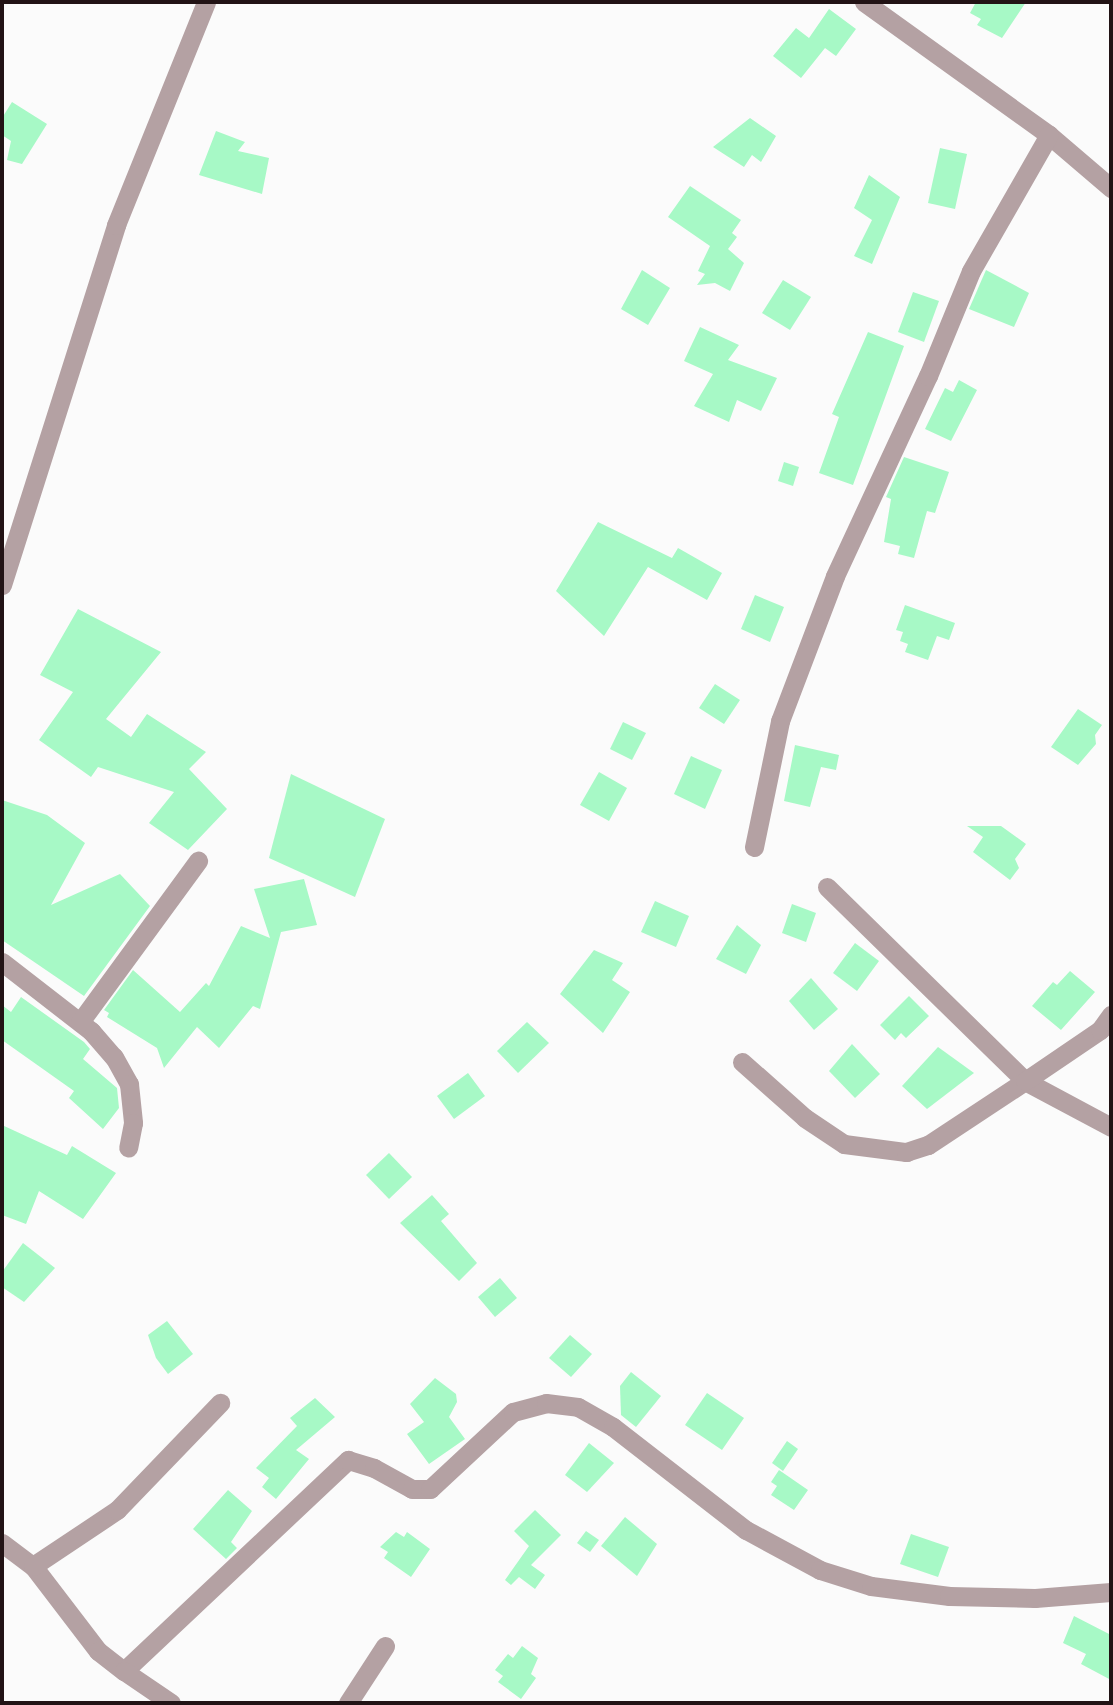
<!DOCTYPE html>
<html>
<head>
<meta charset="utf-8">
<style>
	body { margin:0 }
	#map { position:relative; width:1113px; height:1705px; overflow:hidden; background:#fbfbfb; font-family:"Varela Round",sans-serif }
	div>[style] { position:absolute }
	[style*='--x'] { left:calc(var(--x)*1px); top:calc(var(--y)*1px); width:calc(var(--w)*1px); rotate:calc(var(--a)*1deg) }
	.building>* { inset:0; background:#a7f9c6 }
	.street>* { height:19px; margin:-9.5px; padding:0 9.5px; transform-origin:9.5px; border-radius:9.5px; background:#b4a1a3 }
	span { translate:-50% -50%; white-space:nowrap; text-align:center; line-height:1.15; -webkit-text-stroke:6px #fbfbfb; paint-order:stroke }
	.frame { position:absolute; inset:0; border:4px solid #221315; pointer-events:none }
</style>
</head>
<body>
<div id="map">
	<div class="building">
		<div style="clip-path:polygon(976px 2px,1026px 2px,1002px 38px,977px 25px,981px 19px,970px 13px)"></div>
		<div style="clip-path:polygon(829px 9px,856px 29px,836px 56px,825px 48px,801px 78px,773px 56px,796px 28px,809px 38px)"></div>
		<div style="clip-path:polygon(12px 102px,47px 124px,22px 164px,7px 160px,11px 141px,2px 135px,2px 118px)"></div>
		<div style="clip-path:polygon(750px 118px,776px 136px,761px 162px,752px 155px,744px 167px,713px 147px)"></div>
		<div style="clip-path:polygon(216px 131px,245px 142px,238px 151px,269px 158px,262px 194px,199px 175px)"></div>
		<div style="clip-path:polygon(940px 148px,967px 154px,955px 209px,928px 203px)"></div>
		<div style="clip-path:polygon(869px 175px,900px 197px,872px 264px,854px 256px,872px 220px,854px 208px)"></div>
		<div style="clip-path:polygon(690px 186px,741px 220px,732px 233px,737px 237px,728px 249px,744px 263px,730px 291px,715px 283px,697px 285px,705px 274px,698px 271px,710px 246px,668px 217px)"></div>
		<div style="clip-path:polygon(642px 270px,670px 288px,648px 325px,621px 309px)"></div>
		<div style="clip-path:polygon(986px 270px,1029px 293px,1014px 327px,969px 309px)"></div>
		<div style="clip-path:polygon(783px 280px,811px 297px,790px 330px,762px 313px)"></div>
		<div style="clip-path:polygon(913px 292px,939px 301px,924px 342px,898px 332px)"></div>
		<div style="clip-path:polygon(700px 327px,739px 345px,728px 360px,777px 378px,761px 411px,737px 400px,729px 422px,694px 406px,713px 374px,684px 361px)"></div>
		<div style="clip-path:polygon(868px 332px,904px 346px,853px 485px,819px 473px,839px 417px,832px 414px)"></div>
		<div style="clip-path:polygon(959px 380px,977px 390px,951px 441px,925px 429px,945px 388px,953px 392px)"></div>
		<div style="clip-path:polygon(904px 457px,949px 472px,935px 513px,927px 511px,914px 558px,898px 554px,900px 546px,884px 542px,891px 499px,886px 497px)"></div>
		<div style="clip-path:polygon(784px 462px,799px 467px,793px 486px,778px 481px)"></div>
		<div style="clip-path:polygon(598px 522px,672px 558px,678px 548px,722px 573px,707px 600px,648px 567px,604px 636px,556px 591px)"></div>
		<div style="clip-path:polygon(755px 595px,784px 607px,770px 642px,741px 629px)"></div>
		<div style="clip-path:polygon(905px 605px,955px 623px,949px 640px,937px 636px,928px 660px,905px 652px,908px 644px,900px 641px,903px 632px,896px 630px)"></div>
		<div style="clip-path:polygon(78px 609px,161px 652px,106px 719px,131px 737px,147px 714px,206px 752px,189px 769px,227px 809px,188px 850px,149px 823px,174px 792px,98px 767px,91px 777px,39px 740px,73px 692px,40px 675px)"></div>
		<div style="clip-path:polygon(715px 684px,740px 700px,724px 724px,699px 708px)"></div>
		<div style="clip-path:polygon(1078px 709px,1102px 725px,1095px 735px,1096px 744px,1078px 765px,1051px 747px)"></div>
		<div style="clip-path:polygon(623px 722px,646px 733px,632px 760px,610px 749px)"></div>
		<div style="clip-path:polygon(795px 745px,839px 755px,836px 770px,821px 767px,810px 807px,784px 801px)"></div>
		<div style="clip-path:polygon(691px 756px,722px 770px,705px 809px,674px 794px)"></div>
		<div style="clip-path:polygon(599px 772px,627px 788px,609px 821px,580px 805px)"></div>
		<div style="clip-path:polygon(291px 774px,385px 819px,355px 897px,269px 858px)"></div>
		<div style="clip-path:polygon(2px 800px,47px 815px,85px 843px,51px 905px,120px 874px,150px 906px,84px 996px,2px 940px)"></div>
		<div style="clip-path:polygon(967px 826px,1001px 826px,1026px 844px,1015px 859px,1019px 868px,1010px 880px,973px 852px,983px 837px)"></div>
		<div style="clip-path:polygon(304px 879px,317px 925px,281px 932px,260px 1009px,253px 1006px,219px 1048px,197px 1027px,164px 1068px,157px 1048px,107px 1017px,109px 1013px,104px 1010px,133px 970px,180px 1012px,206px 983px,209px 986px,241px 926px,270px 938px,254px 889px)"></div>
		<div style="clip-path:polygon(655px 901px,689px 916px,676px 947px,641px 932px)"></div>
		<div style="clip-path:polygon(792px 904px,816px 913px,806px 942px,782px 933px)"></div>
		<div style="clip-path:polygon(737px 925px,761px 945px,746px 974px,716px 959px)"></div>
		<div style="clip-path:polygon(855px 943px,879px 961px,857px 991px,833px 973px)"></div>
		<div style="clip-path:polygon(594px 950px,623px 963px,612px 980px,630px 992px,603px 1033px,560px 994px)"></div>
		<div style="clip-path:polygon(1070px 971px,1095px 992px,1061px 1030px,1032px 1006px,1053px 982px,1057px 985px)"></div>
		<div style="clip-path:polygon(811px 978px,838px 1009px,814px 1030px,789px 1001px)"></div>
		<div style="clip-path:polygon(909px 996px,929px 1016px,906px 1038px,901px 1033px,895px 1040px,880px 1025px)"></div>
		<div style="clip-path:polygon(21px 997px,84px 1042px,90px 1049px,83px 1059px,117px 1088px,119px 1108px,103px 1129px,69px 1098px,74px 1091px,2px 1040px,2px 1005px,11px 1012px)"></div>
		<div style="clip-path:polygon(527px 1022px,549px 1043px,518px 1073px,497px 1051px)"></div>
		<div style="clip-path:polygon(852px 1044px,880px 1074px,855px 1098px,829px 1071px)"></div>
		<div style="clip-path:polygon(938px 1047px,974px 1073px,927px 1109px,902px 1086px)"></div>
		<div style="clip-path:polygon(468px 1073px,485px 1096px,454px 1119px,437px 1096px)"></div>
		<div style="clip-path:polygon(2px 1125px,67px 1155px,72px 1146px,116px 1173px,83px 1219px,39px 1191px,26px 1224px,2px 1215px)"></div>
		<div style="clip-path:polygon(389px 1153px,412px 1177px,389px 1199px,366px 1175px)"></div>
		<div style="clip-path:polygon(432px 1195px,449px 1214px,441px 1221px,477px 1263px,459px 1281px,400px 1223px)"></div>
		<div style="clip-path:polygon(23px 1243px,55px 1268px,24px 1302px,2px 1287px,2px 1272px)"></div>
		<div style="clip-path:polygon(500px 1278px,517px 1298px,495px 1317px,478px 1297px)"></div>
		<div style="clip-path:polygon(167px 1321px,193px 1354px,168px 1374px,156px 1358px,148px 1335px)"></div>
		<div style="clip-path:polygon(570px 1335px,592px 1354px,571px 1377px,549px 1358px)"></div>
		<div style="clip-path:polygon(631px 1372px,661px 1396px,636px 1427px,621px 1415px,620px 1386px)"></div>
		<div style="clip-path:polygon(435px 1378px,456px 1394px,457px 1402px,449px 1417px,465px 1439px,429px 1464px,407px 1434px,424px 1422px,410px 1404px)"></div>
		<div style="clip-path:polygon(707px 1393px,744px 1418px,722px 1450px,685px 1425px)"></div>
		<div style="clip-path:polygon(315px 1398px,335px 1417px,296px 1450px,309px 1459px,276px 1499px,262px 1487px,269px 1478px,256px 1468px,297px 1426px,290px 1418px)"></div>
		<div style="clip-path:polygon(787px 1441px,798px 1449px,783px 1471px,772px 1463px)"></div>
		<div style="clip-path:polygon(589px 1443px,614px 1463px,587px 1492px,565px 1475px)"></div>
		<div style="clip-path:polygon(779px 1470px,808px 1490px,794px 1510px,771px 1495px,777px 1486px,771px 1482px)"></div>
		<div style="clip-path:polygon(228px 1490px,252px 1511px,231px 1542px,237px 1548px,226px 1559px,193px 1529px)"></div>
		<div style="clip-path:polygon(535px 1510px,561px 1535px,531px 1565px,545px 1575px,535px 1589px,519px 1577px,511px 1585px,505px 1580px,529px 1546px,514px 1531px)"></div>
		<div style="clip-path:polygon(625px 1517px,657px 1544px,637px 1576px,601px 1546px)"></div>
		<div style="clip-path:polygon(586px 1531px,599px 1540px,590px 1552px,577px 1543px)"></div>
		<div style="clip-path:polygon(396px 1532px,404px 1537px,407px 1532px,430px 1549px,411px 1577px,384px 1558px,388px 1552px,380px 1547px)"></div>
		<div style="clip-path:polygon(911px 1534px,949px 1547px,938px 1577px,900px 1564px)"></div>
		<div style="clip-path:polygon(1074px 1616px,1111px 1635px,1111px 1680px,1081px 1664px,1086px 1654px,1063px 1643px)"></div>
		<div style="clip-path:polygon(522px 1646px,538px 1658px,531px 1674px,536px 1678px,521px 1699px,498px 1682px,503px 1676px,495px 1670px,508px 1654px,513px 1658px)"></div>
	</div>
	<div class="street">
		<div style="--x:864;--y:2;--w:228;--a:35.7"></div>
		<div style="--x:1049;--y:135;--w:82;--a:40.5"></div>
		<div style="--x:2;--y:585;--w:378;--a:-72.4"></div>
		<div style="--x:116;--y:225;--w:240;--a:-68"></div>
		<div style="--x:754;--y:847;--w:129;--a:-78.3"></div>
		<div style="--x:780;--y:721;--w:155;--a:-69.2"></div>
		<div style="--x:835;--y:576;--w:221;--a:-65.1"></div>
		<div style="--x:928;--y:376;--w:113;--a:-67.7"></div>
		<div style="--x:971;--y:271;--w:157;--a:-60.2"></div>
		<div style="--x:827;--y:887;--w:277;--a:44.4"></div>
		<div style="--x:1025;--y:1081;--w:98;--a:28.1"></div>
		<div style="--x:2;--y:962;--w:113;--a:37.8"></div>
		<div style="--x:91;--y:1031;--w:35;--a:49"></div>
		<div style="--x:114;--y:1057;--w:31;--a:61"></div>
		<div style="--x:129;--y:1084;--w:39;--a:84"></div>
		<div style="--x:133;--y:1123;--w:25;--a:101"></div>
		<div style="--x:80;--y:1022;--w:200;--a:-53.8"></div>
		<div style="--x:742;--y:1062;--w:84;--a:41.6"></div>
		<div style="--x:805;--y:1118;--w:47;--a:33.7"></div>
		<div style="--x:844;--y:1144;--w:63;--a:7.4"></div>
		<div style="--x:906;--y:1152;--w:23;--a:-18"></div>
		<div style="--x:928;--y:1145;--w:116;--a:-33.4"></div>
		<div style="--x:1025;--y:1081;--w:91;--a:-34.2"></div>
		<div style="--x:1100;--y:1030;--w:19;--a:-54"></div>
		<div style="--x:2;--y:1543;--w:39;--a:37"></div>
		<div style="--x:33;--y:1566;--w:107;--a:52.6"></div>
		<div style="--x:98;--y:1651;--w:33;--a:38"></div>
		<div style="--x:124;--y:1671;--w:308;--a:-43.3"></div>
		<div style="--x:348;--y:1460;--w:27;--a:17"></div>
		<div style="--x:374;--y:1468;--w:43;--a:28.9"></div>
		<div style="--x:412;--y:1489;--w:18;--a:0"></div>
		<div style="--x:430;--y:1489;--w:113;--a:-42.9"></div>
		<div style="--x:513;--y:1412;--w:34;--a:-15"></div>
		<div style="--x:546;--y:1403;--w:32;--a:7"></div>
		<div style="--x:578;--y:1407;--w:40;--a:29.7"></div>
		<div style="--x:613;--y:1427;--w:168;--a:37.8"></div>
		<div style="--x:746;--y:1530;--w:84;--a:28.4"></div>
		<div style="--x:820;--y:1570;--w:53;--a:17.4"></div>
		<div style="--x:871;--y:1586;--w:79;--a:7.3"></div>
		<div style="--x:949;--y:1596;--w:86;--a:1.3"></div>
		<div style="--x:1035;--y:1598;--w:76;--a:-4.5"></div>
		<div style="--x:33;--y:1566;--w:101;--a:-33.7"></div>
		<div style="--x:117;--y:1510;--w:149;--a:-46.1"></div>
		<div style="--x:124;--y:1671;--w:57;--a:34.2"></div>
		<div style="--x:348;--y:1703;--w:68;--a:-57"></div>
	</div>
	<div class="frame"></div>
</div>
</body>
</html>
